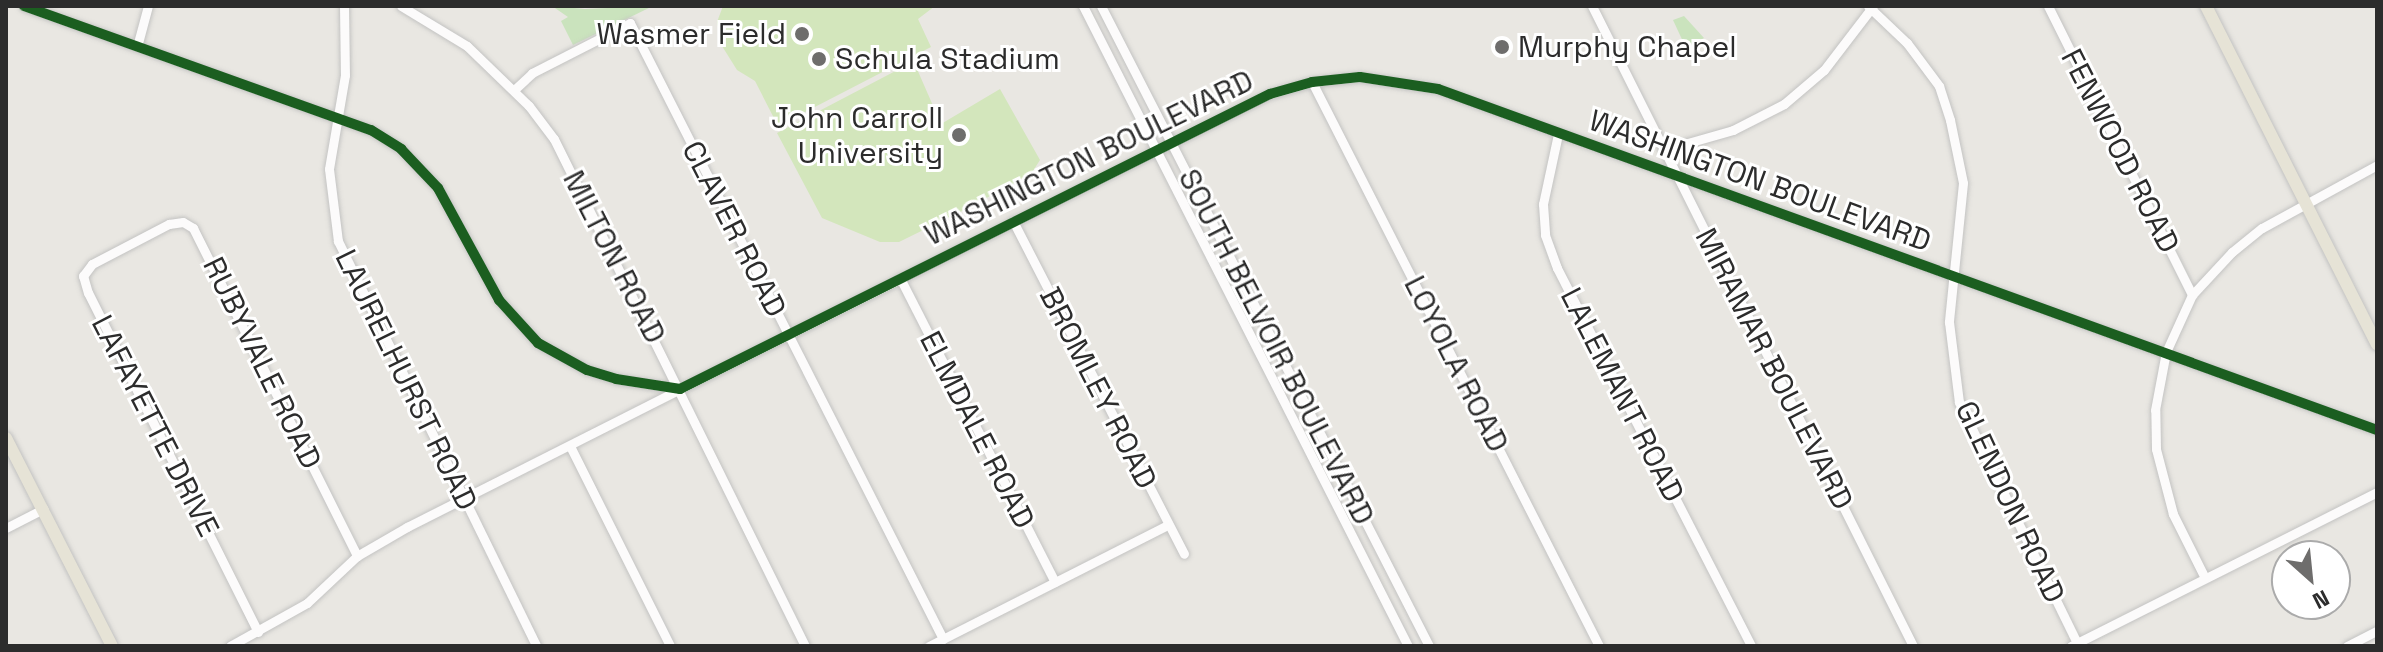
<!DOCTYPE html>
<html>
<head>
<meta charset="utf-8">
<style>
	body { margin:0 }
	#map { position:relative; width:2383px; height:652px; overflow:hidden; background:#e9e7e2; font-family:"Space Grotesk",sans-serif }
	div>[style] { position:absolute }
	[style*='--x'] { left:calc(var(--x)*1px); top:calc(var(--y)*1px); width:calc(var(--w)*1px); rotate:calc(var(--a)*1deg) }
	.green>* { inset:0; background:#cae3bd }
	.pitch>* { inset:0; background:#d3e6bc }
	.roads { filter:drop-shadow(0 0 2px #c3c3c2) drop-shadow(0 0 2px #c3c3c2) }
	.minor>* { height:9px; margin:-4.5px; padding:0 4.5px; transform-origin:4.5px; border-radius:4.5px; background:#fcfbfb }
	.major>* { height:12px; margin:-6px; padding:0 6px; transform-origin:6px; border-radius:6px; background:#e6e3d6 }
	.cycleway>* { height:10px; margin:-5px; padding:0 5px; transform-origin:5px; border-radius:5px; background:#1b5e20 }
	.dots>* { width:22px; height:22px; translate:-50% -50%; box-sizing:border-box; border:4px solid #fff; border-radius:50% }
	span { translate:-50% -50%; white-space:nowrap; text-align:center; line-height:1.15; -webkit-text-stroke:6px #fff; paint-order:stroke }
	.poi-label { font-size:30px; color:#2c2c2c }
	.right { translate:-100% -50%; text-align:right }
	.left { translate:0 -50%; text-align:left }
	.street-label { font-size:30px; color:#2c2c2c }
	.frame { position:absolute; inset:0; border:8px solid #2c2c2c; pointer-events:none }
	.north { position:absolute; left:2271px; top:540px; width:80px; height:80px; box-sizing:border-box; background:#fff; border:2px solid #ababab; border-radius:50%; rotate:153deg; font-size:22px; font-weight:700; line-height:32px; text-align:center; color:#2c2c2c }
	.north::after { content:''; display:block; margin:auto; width:28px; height:36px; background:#6e6d6c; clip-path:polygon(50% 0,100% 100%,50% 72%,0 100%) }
</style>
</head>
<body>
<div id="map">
	<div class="green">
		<div style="clip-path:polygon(552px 6px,585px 9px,653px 6px,573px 45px,561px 21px,568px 17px)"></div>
		<div style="clip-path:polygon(1684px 16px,1704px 38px,1686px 48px,1673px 20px)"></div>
	</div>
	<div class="pitch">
		<div style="clip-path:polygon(723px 6px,935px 6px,918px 19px,931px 47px,778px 126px,755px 81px,737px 70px,722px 46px,717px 22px)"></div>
		<div style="clip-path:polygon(905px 66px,917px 69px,941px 124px,1000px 89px,1040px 160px,1031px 174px,966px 209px,899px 242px,880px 242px,822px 218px,777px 133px)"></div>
	</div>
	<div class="roads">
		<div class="minor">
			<div style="--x:24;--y:6;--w:368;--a:19.7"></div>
			<div style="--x:371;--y:130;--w:36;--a:32"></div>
			<div style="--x:401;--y:149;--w:54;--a:46.5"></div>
			<div style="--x:438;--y:188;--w:128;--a:61.4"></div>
			<div style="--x:499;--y:300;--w:58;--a:47.8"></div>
			<div style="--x:538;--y:343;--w:56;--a:28.9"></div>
			<div style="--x:587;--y:370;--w:30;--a:17"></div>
			<div style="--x:616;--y:379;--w:65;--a:8.9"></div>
			<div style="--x:680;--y:389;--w:660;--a:-26.57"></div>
			<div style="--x:1270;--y:94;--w:44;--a:-15.9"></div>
			<div style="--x:1312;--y:82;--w:48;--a:-5.9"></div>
			<div style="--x:1360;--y:77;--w:79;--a:8.7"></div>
			<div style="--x:1438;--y:89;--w:999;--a:19.96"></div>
			<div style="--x:344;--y:6;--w:69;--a:89.2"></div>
			<div style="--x:345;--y:75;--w:95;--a:99.7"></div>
			<div style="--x:329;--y:169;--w:73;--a:82.9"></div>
			<div style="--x:338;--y:241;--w:451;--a:63.9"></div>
			<div style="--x:401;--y:6;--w:77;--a:31.2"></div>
			<div style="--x:467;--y:46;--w:86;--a:44.1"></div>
			<div style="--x:529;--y:106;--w:41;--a:52.9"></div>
			<div style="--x:554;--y:139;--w:566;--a:63.66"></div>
			<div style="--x:1083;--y:6;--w:718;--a:63.08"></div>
			<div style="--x:1101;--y:6;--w:719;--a:62.86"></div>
			<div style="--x:1592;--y:6;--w:716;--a:63.36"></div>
			<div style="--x:1868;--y:6;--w:54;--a:43.5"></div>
			<div style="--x:1907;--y:43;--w:54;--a:53.3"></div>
			<div style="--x:1939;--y:86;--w:36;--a:72"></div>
			<div style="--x:1950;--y:120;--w:64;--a:78.3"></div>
			<div style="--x:1963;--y:183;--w:140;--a:95.8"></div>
			<div style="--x:1949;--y:322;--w:81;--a:82.9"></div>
			<div style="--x:1959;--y:402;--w:268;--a:63.9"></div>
			<div style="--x:2048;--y:6;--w:323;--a:63.5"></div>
			<div style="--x:138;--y:43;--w:38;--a:-75"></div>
			<div style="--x:1312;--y:82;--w:633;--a:63.03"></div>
			<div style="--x:514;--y:90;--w:25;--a:-43"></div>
			<div style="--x:532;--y:73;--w:110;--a:-27"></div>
			<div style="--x:630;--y:23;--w:691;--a:63.06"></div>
			<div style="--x:1558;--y:134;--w:72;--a:102.1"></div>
			<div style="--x:1543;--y:204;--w:31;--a:86"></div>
			<div style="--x:1545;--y:235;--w:35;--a:70"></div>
			<div style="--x:1557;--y:268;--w:425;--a:62.8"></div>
			<div style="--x:1663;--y:150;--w:73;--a:-15.9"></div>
			<div style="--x:1733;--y:130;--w:57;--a:-27"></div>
			<div style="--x:1784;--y:104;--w:52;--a:-40.4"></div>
			<div style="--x:1824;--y:70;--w:81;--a:-52.6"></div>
			<div style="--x:1013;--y:221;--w:374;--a:62.8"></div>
			<div style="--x:900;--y:278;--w:341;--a:63"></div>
			<div style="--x:570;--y:446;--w:224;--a:63.4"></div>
			<div style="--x:6;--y:528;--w:42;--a:-27.2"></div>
			<div style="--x:2205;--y:578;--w:72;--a:-116.6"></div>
			<div style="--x:2173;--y:514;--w:67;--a:-104.7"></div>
			<div style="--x:2156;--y:449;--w:39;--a:-91"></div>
			<div style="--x:2155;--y:410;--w:59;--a:-79.3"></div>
			<div style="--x:2166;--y:352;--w:63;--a:-65.5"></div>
			<div style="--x:2192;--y:295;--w:59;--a:-47.1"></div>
			<div style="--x:2232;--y:252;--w:38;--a:-39"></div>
			<div style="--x:2262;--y:228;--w:131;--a:-28.7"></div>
			<div style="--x:258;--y:632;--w:379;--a:-116.6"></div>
			<div style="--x:88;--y:293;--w:18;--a:-106"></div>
			<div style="--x:83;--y:276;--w:15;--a:-53"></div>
			<div style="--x:92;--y:264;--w:87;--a:-27.5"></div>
			<div style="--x:169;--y:224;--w:14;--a:-8"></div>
			<div style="--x:183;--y:222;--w:12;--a:31"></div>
			<div style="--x:193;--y:228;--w:367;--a:63.4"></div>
			<div style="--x:230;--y:646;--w:88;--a:-29.2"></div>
			<div style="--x:307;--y:603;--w:69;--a:-43.2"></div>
			<div style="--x:357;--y:556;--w:58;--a:-30.1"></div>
			<div style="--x:407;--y:527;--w:306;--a:-26.8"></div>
			<div style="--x:929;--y:646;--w:268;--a:-26.9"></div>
			<div style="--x:2071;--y:646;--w:343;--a:-26.7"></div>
			<div style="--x:2347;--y:646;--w:34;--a:-27"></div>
		</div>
		<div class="major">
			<div style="--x:2206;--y:6;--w:379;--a:63.2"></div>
			<div style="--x:6;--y:438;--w:233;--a:63"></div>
		</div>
	</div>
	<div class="cycleway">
		<div style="--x:24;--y:6;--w:368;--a:19.7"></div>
		<div style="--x:371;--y:130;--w:36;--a:32"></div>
		<div style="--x:401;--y:149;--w:54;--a:46.5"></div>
		<div style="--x:438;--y:188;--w:128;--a:61.4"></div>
		<div style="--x:499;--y:300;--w:58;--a:47.8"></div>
		<div style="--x:538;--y:343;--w:56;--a:28.9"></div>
		<div style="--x:587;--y:370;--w:30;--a:17"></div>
		<div style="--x:616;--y:379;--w:65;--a:8.9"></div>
		<div style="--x:680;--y:389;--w:660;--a:-26.57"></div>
		<div style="--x:1270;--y:94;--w:44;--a:-15.9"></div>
		<div style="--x:1312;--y:82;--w:48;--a:-5.9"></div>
		<div style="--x:1360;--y:77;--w:79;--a:8.7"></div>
		<div style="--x:1438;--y:89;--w:999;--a:19.96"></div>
	</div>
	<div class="dots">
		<div style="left:802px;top:34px;background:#6e6d6c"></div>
		<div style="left:1502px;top:47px;background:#6e6d6c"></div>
		<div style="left:819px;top:59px;background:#6e6d6c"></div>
		<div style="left:959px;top:135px;background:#6e6d6c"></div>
	</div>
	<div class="poi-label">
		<span class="right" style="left:786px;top:34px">Wasmer Field</span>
		<span class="left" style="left:1518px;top:47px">Murphy Chapel</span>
		<span class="left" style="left:835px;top:59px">Schula Stadium</span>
		<span class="right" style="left:943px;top:135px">John Carroll<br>University</span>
	</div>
	<div class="street-label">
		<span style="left:2120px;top:151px;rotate:63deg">FENWOOD ROAD</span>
		<span style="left:1089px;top:158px;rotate:-26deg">WASHINGTON BOULEVARD</span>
		<span style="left:1760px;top:181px;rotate:20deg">WASHINGTON BOULEVARD</span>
		<span style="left:734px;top:229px;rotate:63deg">CLAVER ROAD</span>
		<span style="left:614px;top:257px;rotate:63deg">MILTON ROAD</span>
		<span style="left:1276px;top:347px;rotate:63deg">SOUTH BELVOIR BOULEVARD</span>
		<span style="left:262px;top:363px;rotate:64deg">RUBYVALE ROAD</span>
		<span style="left:1456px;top:364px;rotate:63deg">LOYOLA ROAD</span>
		<span style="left:1774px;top:369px;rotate:63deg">MIRAMAR BOULEVARD</span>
		<span style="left:406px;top:380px;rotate:64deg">LAURELHURST ROAD</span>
		<span style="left:1098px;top:388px;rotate:63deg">BROMLEY ROAD</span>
		<span style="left:1622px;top:395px;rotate:63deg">LALEMANT ROAD</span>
		<span style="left:155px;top:426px;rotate:63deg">LAFAYETTE DRIVE</span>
		<span style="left:977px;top:430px;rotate:63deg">ELMDALE ROAD</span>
		<span style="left:2010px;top:502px;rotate:65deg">GLENDON ROAD</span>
	</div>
	<div class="frame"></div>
	<div class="north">N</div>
</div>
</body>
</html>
